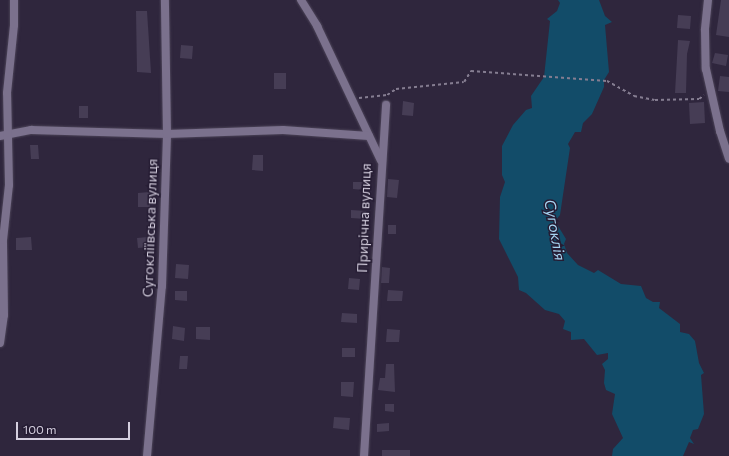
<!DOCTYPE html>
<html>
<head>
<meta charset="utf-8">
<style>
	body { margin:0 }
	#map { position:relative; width:729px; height:456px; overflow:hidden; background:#2f263d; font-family:Commissioner,sans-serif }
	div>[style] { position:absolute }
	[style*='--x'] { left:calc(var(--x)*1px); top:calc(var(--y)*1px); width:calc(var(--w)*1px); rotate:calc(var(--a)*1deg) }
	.water>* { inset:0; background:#124c69 }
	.building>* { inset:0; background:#463d55 }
	.path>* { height:1.5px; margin-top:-0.75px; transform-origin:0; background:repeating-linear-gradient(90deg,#857d91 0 3px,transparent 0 6px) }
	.roads { filter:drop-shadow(0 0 1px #4c4458) drop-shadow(0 0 1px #4c4458) }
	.minor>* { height:8px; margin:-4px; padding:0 4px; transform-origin:4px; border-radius:4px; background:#7b718d }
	span { translate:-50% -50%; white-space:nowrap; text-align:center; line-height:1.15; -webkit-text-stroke:3px #251c33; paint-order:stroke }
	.street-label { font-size:14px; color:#d5cfdf }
	.water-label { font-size:15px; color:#a6d4f1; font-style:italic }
	.scale { position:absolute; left:16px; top:422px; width:114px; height:18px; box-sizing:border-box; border:2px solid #d5cfdf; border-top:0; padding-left:5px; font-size:12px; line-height:14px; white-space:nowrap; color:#d5cfdf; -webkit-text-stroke:3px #251c33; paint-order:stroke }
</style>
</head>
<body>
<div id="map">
	<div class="water">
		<div style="clip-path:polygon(558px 0,599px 0,605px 16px,612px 22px,605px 25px,609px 72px,604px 80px,604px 87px,592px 114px,583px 123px,581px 132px,575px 132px,568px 144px,570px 148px,560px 215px,555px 221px,566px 239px,564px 244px,567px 253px,578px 265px,594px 273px,598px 270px,621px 284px,641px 286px,646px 298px,653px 302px,660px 302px,659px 308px,680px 324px,680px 332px,689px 334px,695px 341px,699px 363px,704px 373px,701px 375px,704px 414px,698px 429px,693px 430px,690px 438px,694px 444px,689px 442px,683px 456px,612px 456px,613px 449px,623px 438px,612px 414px,615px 394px,606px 390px,604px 383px,605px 370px,602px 364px,608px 359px,608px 353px,597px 355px,584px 339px,571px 340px,571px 332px,563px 329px,565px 321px,559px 314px,545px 310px,526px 293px,519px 290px,518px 277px,499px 239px,500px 197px,505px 182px,502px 175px,502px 146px,513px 125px,526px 110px,532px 108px,531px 96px,544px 77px,550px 21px,547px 19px,557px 11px,560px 3px)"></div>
	</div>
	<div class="building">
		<div style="clip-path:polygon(721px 0,729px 0,729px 37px,716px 35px)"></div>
		<div style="clip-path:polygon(136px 11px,147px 11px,151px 73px,137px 72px)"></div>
		<div style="clip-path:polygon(678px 15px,691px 16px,690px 29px,677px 28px)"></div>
		<div style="clip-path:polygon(678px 40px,690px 41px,687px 54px,686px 93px,675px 93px)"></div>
		<div style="clip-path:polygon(181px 45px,193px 46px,192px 59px,180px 58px)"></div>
		<div style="clip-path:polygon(715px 53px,728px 55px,726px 66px,712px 63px)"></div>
		<div style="clip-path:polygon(274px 73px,286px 73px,286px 89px,274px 89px)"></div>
		<div style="clip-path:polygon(720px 76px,729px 77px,729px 92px,718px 91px)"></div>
		<div style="clip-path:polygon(403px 101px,414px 103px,413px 116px,402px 115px)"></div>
		<div style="clip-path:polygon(704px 102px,705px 123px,690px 124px,689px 103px)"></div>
		<div style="clip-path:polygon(79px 106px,88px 106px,88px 118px,79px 118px)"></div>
		<div style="clip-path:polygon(30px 145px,38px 145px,39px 159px,31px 159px)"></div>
		<div style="clip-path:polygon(253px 155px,263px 155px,263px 171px,252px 170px)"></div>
		<div style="clip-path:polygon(388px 179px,399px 180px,397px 198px,387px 197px)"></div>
		<div style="clip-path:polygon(353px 182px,364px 182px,364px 190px,353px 189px)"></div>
		<div style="clip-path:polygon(150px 192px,150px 207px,138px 207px,138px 193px)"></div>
		<div style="clip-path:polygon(351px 210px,366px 211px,366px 219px,351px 218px)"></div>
		<div style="clip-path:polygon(388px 225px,396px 225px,396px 234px,388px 234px)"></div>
		<div style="clip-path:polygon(31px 237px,32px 250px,16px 250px,16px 238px)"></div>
		<div style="clip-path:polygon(148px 237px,149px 247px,138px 248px,137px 238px)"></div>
		<div style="clip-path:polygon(176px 264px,189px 265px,188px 279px,175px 278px)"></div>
		<div style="clip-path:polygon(382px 267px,390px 268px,389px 283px,381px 283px)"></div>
		<div style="clip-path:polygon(349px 278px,360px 279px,359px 290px,348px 289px)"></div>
		<div style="clip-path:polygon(388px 290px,403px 291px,402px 301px,387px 301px)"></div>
		<div style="clip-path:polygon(175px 291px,187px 291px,187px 301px,175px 300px)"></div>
		<div style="clip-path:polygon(342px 313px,357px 314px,357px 323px,341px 322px)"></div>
		<div style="clip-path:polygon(173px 326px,185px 328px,184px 341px,172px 339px)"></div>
		<div style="clip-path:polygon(196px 327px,210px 327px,210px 340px,196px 339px)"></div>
		<div style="clip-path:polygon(387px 329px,400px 330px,399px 342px,386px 342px)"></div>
		<div style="clip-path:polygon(342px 348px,355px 348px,355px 357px,342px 357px)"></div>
		<div style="clip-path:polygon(180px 356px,188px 356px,187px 369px,179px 369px)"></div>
		<div style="clip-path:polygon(386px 364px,394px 364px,395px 392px,378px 390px,380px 378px,385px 378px)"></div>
		<div style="clip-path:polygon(341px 382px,354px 382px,353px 397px,341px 396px)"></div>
		<div style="clip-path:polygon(385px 404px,394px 404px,394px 412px,385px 411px)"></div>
		<div style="clip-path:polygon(334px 417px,350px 418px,349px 430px,333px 428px)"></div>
		<div style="clip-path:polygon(389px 423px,389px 431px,377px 432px,377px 424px)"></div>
		<div style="clip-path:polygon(382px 450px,410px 450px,410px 456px,382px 456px)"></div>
	</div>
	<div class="path">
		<div style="--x:359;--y:98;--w:28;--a:-6"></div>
		<div style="--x:387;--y:95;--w:11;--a:-34"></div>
		<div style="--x:396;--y:89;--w:68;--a:-5.9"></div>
		<div style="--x:464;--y:82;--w:13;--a:-58"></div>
		<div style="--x:471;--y:71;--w:136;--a:4.2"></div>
		<div style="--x:607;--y:81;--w:31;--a:29"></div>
		<div style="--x:634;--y:96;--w:21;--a:11"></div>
		<div style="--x:655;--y:100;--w:44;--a:-1.3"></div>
		<div style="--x:699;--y:99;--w:6;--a:-39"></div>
	</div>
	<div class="roads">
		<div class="minor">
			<div style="--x:301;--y:0;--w:31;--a:58"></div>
			<div style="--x:317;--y:26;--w:149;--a:64.6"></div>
			<div style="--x:708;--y:0;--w:30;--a:96"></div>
			<div style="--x:705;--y:30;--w:39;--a:89"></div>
			<div style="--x:706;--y:69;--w:64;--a:77.3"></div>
			<div style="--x:720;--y:131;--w:29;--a:72"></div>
			<div style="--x:0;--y:136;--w:32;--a:-11"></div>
			<div style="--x:31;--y:130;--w:136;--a:1.7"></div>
			<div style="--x:167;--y:134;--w:116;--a:-2"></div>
			<div style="--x:283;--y:130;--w:86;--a:4"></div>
			<div style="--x:0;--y:343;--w:28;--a:-82"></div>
			<div style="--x:4;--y:315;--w:75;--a:-90.8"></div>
			<div style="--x:3;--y:240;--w:55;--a:-83.8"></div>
			<div style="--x:9;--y:185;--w:92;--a:-91.2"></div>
			<div style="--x:7;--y:93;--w:68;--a:-84.1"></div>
			<div style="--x:14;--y:25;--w:25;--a:-90"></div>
			<div style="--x:147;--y:456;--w:171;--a:-85"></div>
			<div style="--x:162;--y:286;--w:152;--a:-88.1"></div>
			<div style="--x:167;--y:134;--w:134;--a:-90.9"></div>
			<div style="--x:364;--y:456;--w:352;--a:-86.4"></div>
		</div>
	</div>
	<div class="street-label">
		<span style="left:364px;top:218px;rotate:-88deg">Прирічна вулиця</span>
		<span style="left:150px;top:228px;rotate:-88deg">Сугокліївська вулиця</span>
	</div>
	<div class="water-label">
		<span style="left:555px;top:230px;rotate:80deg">Сугоклія</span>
	</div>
	<div class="scale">100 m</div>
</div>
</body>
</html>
